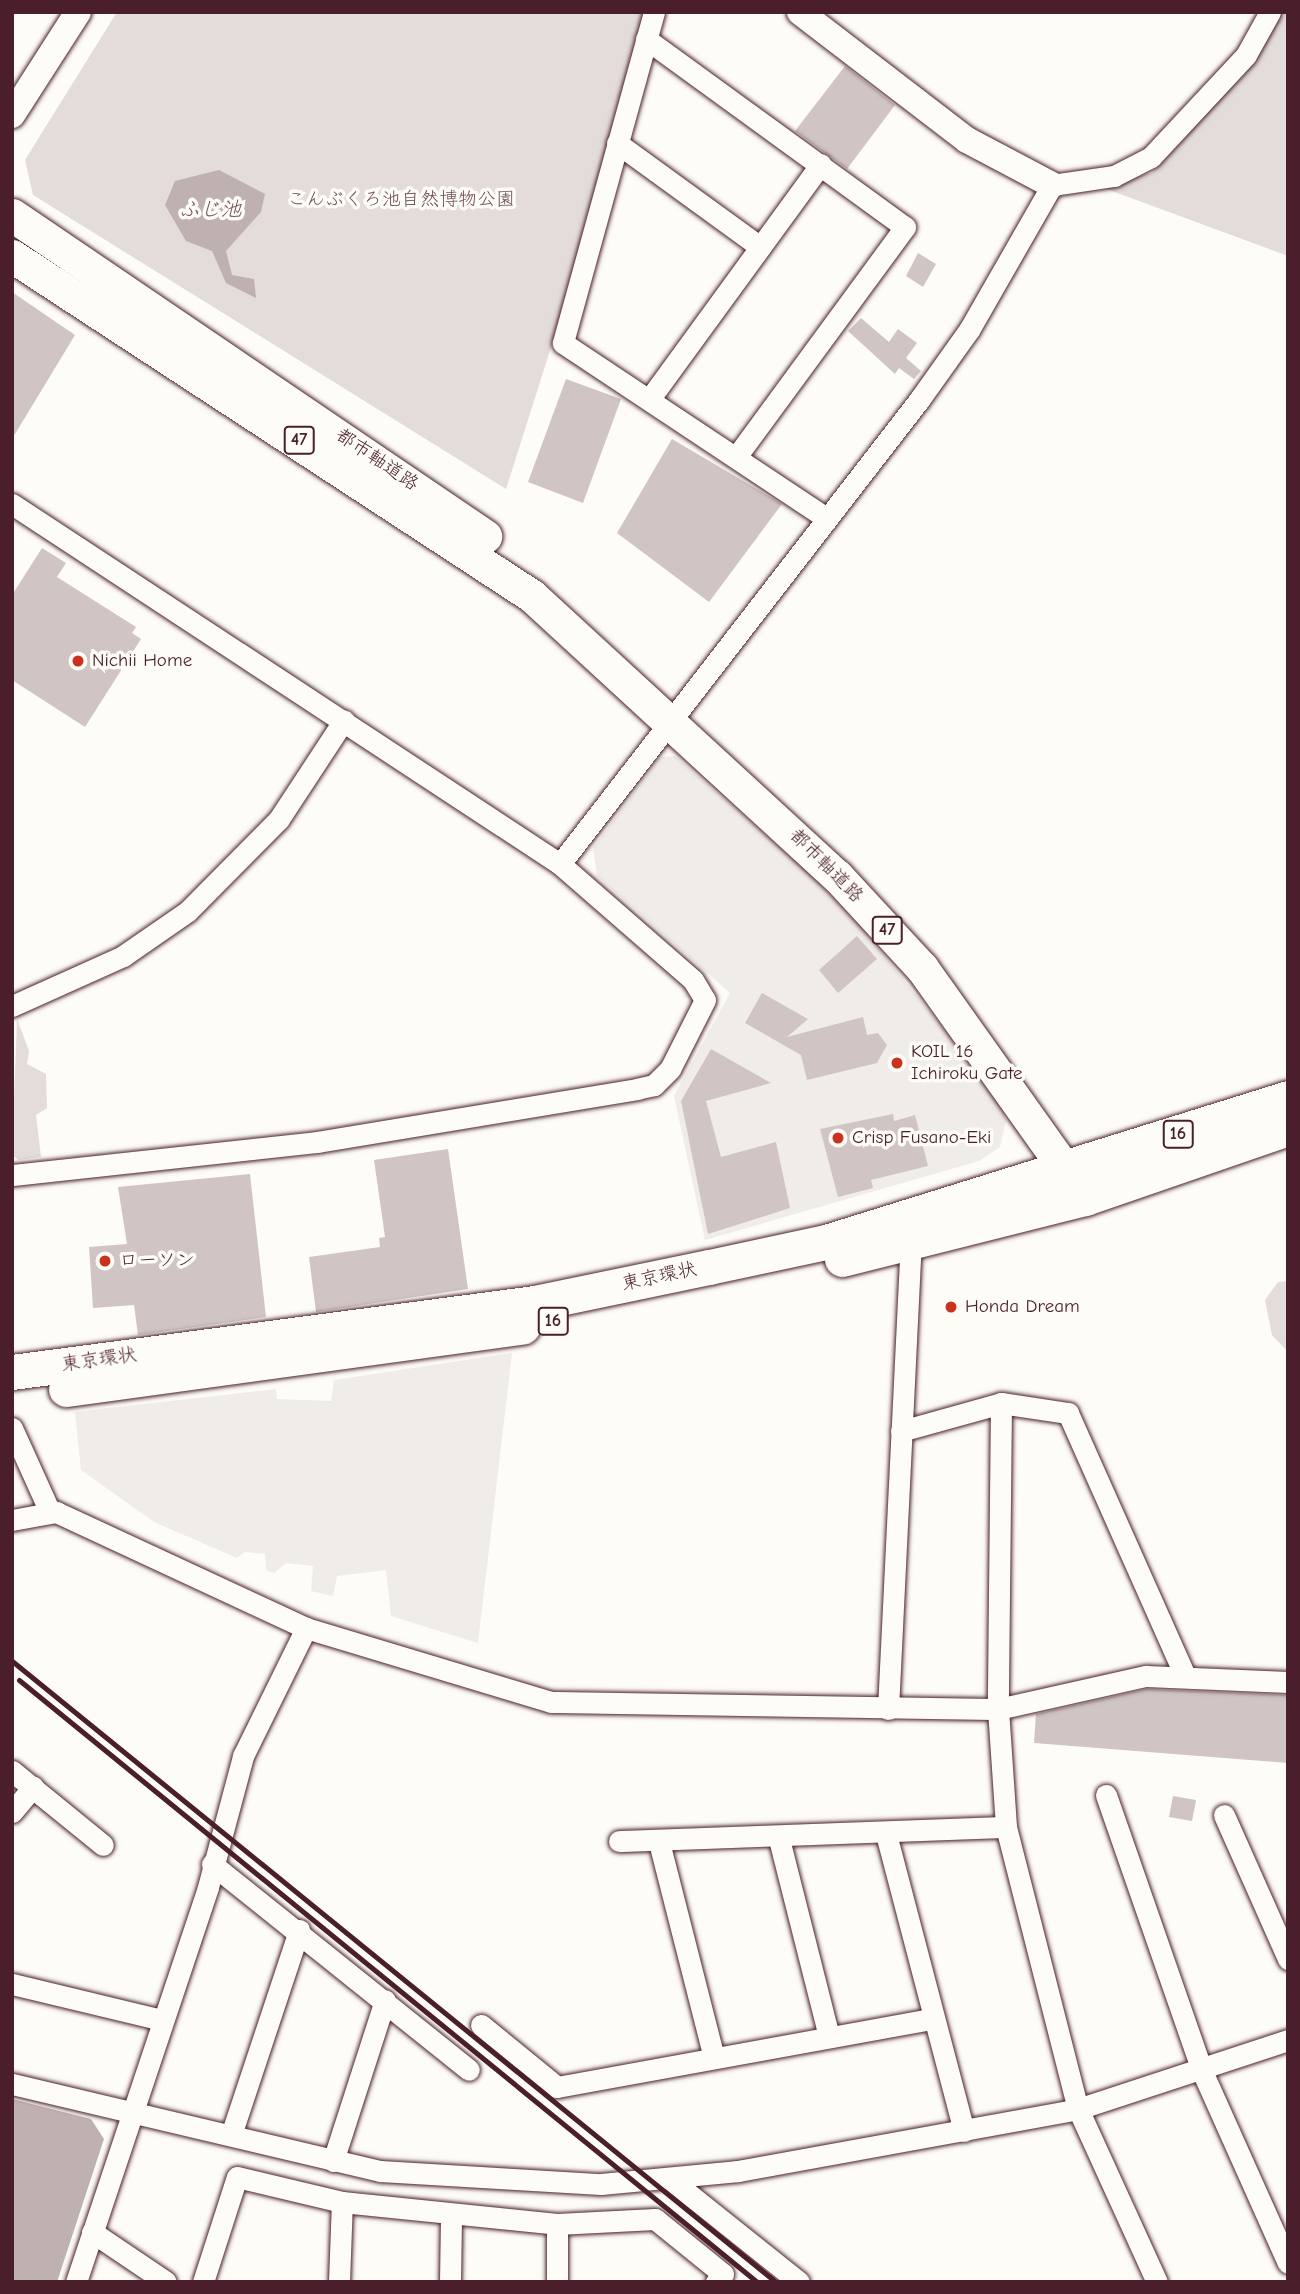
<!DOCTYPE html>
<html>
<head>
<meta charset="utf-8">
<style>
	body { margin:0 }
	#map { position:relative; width:1300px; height:2294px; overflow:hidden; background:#fdfcf7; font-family:"Comic Neue","Klee One",sans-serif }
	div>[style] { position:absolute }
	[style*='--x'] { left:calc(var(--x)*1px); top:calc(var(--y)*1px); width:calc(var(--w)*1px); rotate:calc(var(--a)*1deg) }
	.built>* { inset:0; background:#f0ece8 }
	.green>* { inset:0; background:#e3dcda }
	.water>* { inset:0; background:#c0b1b1 }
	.building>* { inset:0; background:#d0c5c4 }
	.roads { filter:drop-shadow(0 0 2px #4a1f2b) drop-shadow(0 0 2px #4a1f2b) }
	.minor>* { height:21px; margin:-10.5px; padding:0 10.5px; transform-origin:10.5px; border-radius:10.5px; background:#fdfcf7 }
	.tertiary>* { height:26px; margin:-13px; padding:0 13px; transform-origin:13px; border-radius:13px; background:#fdfcf7 }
	.primary>* { height:33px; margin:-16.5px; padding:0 16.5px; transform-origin:16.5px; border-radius:16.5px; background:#fdfcf7 }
	.trunk>* { height:35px; margin:-17.5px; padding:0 17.5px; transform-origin:17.5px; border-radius:17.5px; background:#fdfcf7 }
	.rail>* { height:5px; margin:-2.5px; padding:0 2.5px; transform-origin:2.5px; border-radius:2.5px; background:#4a1f2b }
	.dots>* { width:19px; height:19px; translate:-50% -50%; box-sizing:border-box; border:4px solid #fdfcf7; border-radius:50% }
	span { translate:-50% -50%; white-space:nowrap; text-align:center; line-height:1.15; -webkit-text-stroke:7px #fdfcf7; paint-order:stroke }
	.shield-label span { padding:2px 5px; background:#fdfcf7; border:2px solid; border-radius:5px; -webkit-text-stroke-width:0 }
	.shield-label { font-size:18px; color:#4a1f2b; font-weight:700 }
	.park-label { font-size:19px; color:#704e57 }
	.street-label { font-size:19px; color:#4a1f2b }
	.poi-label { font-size:19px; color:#4a1f2b }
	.left { translate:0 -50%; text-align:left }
	.water-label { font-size:21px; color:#73525a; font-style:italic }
	.frame { position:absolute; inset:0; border:14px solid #4a1f2b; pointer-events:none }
</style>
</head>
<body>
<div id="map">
	<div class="built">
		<div style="clip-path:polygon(675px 756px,807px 871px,860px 926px,997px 1095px,1006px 1121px,1000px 1147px,979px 1161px,705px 1240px,674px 1096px,730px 993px,597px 876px,593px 848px,660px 757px)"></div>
		<div style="clip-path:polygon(512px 1353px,478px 1643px,391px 1616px,386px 1570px,337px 1576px,333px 1596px,311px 1591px,313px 1566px,286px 1563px,274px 1573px,266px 1570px,265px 1554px,245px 1552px,237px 1558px,154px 1522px,81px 1470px,75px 1412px,276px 1389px,277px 1399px,331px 1401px,334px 1380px)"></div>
	</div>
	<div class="green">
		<div style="clip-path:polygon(117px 12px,646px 12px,587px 234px,506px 489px,33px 195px,25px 160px)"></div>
		<div style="clip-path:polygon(1281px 12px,1288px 12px,1288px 256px,1101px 187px,1152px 173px,1255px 60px)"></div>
		<div style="clip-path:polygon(17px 1019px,29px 1051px,27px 1064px,46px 1074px,47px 1108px,36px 1115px,41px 1157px,19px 1160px,12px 1155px)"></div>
		<div style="clip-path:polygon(1288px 1281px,1288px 1352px,1272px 1335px,1265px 1300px,1278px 1282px)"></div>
	</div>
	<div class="water">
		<div style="clip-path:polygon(219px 170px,265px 194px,261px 212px,226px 251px,232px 275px,254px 279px,256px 298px,226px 283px,212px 251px,186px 241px,165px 205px,175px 181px)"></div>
		<div style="clip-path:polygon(12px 2099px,91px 2119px,104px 2139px,57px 2282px,12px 2282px)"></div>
	</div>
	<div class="building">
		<div style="clip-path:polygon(845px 66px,895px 105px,847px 169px,795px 131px)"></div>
		<div style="clip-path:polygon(918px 253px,936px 264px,923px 287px,906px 276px)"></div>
		<div style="clip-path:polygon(12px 292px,75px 335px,12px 439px)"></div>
		<div style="clip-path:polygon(861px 318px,889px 342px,898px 329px,917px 343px,906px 358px,921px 371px,914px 379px,899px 368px,895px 374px,848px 331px)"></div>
		<div style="clip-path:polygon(566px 379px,621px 399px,583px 503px,528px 482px)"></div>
		<div style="clip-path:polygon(672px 439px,782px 504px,709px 602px,617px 533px)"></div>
		<div style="clip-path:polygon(42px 548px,66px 563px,57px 577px,136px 627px,132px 633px,141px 639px,85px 727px,12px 680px,12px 595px)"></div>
		<div style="clip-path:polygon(857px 936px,877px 959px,838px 993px,819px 970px)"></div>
		<div style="clip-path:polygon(762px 993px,808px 1019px,787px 1037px,863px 1017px,867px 1035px,878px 1033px,887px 1045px,877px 1063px,807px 1080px,801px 1055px,745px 1023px)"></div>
		<div style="clip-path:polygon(711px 1049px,771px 1083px,706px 1101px,721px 1157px,776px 1142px,790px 1208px,708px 1234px,681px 1101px)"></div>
		<div style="clip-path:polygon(893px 1114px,894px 1121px,915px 1115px,928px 1166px,871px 1180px,873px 1188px,838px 1197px,820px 1129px)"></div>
		<div style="clip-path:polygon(448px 1149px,468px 1289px,316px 1312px,309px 1257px,380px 1247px,379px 1238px,385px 1237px,374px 1160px)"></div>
		<div style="clip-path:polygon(250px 1174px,266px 1317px,138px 1335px,134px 1305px,93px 1308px,89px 1247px,127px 1244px,118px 1187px)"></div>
		<div style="clip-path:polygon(1147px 1689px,1288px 1695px,1288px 1763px,1034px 1743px,1036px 1714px)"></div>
		<div style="clip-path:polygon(1173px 1796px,1196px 1800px,1192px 1821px,1169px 1817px)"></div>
	</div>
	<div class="roads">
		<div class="minor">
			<div style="--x:654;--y:12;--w:343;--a:105.4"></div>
			<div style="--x:563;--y:343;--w:316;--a:33.6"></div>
			<div style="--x:646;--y:39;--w:320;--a:36"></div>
			<div style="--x:905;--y:227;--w:284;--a:126.3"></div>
			<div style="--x:617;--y:143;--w:177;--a:36"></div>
			<div style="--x:651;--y:397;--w:288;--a:-53.9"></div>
			<div style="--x:12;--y:504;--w:656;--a:33.3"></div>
			<div style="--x:560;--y:864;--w:176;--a:41.1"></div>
			<div style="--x:693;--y:980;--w:23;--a:59"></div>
			<div style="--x:705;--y:1000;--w:77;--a:116.9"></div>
			<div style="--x:670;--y:1069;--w:23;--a:135"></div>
			<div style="--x:654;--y:1085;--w:17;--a:167"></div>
			<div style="--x:637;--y:1089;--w:324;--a:170.6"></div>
			<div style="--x:317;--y:1142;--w:307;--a:173.8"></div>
			<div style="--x:560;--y:864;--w:587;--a:-52.27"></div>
			<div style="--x:919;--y:400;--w:86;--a:-54.5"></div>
			<div style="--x:969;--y:330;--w:167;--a:-60.2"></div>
			<div style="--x:1052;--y:185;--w:63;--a:-8.3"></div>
			<div style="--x:1114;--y:176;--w:42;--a:-27.2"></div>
			<div style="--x:1151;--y:157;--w:139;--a:-47"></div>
			<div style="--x:1246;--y:55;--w:49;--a:-60.8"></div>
			<div style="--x:12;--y:1006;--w:122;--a:-24.2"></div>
			<div style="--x:123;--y:956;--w:79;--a:-34.7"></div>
			<div style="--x:188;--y:911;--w:129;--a:-45.3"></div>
			<div style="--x:279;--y:819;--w:118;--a:-56.7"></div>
			<div style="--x:1001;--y:1403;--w:306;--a:90.6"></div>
			<div style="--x:998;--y:1709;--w:118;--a:86.1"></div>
			<div style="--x:1006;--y:1827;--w:291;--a:75.7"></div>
			<div style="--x:1078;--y:2109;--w:190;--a:65.5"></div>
			<div style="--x:12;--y:1428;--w:92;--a:65.7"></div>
			<div style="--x:901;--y:1431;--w:104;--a:-15.6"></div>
			<div style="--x:1001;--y:1403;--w:68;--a:8.5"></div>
			<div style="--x:1068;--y:1413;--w:286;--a:66"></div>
			<div style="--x:12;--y:1520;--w:45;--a:-10.3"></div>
			<div style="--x:56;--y:1512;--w:276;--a:24.9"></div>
			<div style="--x:306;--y:1628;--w:256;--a:16.8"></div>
			<div style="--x:551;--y:1702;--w:447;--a:0.9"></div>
			<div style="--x:998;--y:1709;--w:152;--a:-12.6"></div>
			<div style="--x:1146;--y:1676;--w:142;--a:2.4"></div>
			<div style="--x:888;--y:1709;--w:477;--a:-87.2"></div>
			<div style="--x:12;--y:1771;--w:117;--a:39.1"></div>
			<div style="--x:1106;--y:1795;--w:292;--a:70.8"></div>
			<div style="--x:1202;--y:2071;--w:210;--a:65.9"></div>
			<div style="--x:12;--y:1812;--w:33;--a:-50"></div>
			<div style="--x:1224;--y:1815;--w:158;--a:66"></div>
			<div style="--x:886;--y:1834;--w:307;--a:75.3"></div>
			<div style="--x:779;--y:1839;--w:203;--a:75.8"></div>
			<div style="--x:619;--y:1841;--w:387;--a:-2.1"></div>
			<div style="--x:659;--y:1842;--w:222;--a:75.7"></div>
			<div style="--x:212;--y:1864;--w:329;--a:38.7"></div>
			<div style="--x:12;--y:1984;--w:154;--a:13.5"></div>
			<div style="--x:481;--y:2025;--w:98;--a:39.2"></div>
			<div style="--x:557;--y:2087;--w:382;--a:-10.3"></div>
			<div style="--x:12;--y:2084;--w:378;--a:13.3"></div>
			<div style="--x:380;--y:2171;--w:221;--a:3.4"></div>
			<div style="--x:601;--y:2184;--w:138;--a:-5.4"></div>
			<div style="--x:738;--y:2171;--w:346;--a:-10.3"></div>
			<div style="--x:1078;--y:2109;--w:221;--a:-18.2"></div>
			<div style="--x:231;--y:2135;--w:216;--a:-71.6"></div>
			<div style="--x:333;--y:2161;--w:169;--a:-72.1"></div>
			<div style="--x:670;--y:2179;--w:165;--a:38.6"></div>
			<div style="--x:557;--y:2224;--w:98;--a:-2.9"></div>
			<div style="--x:655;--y:2219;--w:87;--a:39"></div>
			<div style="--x:723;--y:2274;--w:11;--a:131"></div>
			<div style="--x:92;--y:2232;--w:89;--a:34"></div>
			<div style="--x:76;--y:2282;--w:416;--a:-71.5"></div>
			<div style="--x:208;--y:1887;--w:136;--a:-75"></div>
			<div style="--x:243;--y:1756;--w:143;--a:-63.8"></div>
			<div style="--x:203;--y:2282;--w:110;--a:-72.1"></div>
			<div style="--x:237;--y:2177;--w:108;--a:13.4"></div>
			<div style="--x:342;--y:2202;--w:216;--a:5.8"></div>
			<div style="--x:557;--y:2224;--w:58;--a:90"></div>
			<div style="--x:339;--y:2282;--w:80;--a:-87.9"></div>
			<div style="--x:450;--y:2282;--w:65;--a:-89.1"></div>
		</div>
		<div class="tertiary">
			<div style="--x:800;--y:12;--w:210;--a:37.5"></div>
			<div style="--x:967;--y:140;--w:96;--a:27.9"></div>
			<div style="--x:12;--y:115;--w:122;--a:-57.3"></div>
		</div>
		<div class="primary">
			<div style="--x:12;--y:215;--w:572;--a:34.16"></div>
			<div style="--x:12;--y:256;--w:621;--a:33.18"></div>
			<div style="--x:532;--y:596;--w:414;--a:42.6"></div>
			<div style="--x:837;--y:876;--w:125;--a:47.3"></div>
			<div style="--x:922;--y:968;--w:272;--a:54.6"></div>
		</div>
		<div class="trunk">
			<div style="--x:842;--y:1259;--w:251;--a:-14.1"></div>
			<div style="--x:1085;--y:1198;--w:215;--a:-19"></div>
			<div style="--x:12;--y:1372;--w:528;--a:-7.52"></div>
			<div style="--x:535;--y:1303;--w:178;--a:-11.7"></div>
			<div style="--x:709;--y:1267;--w:120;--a:-12.1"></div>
			<div style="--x:826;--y:1242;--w:484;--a:-17.3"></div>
			<div style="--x:66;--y:1389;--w:461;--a:-7.8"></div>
		</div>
	</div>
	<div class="rail">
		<div style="--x:12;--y:1661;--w:985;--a:39.11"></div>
		<div style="--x:19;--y:1680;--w:952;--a:39.2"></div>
	</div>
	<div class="dots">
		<div style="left:78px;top:661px;background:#c8321e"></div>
		<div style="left:897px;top:1063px;background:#c8321e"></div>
		<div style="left:838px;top:1138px;background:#c8321e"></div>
		<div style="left:105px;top:1261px;background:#c8321e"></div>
		<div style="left:951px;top:1307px;background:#c8321e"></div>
	</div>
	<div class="shield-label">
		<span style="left:299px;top:440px">47</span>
		<span style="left:887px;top:930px">47</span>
		<span style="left:1178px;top:1134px">16</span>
		<span style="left:553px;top:1321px">16</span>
	</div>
	<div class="park-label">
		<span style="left:401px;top:200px">こんぶくろ池自然博物公園</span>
	</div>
	<div class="street-label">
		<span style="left:377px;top:460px;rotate:34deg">都市軸道路</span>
		<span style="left:826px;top:866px;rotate:45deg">都市軸道路</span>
		<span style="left:659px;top:1277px;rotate:-12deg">東京環状</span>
		<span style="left:99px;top:1360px;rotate:-8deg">東京環状</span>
	</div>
	<div class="poi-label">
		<span class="left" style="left:92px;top:661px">Nichii Home</span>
		<span class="left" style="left:911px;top:1063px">KOIL 16<br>Ichiroku Gate</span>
		<span class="left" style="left:852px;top:1138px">Crisp Fusano-Eki</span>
		<span class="left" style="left:119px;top:1261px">ローソン</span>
		<span class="left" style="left:965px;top:1307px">Honda Dream</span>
	</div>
	<div class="water-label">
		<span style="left:210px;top:209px">ふじ池</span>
	</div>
	<div class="frame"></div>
</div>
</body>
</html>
